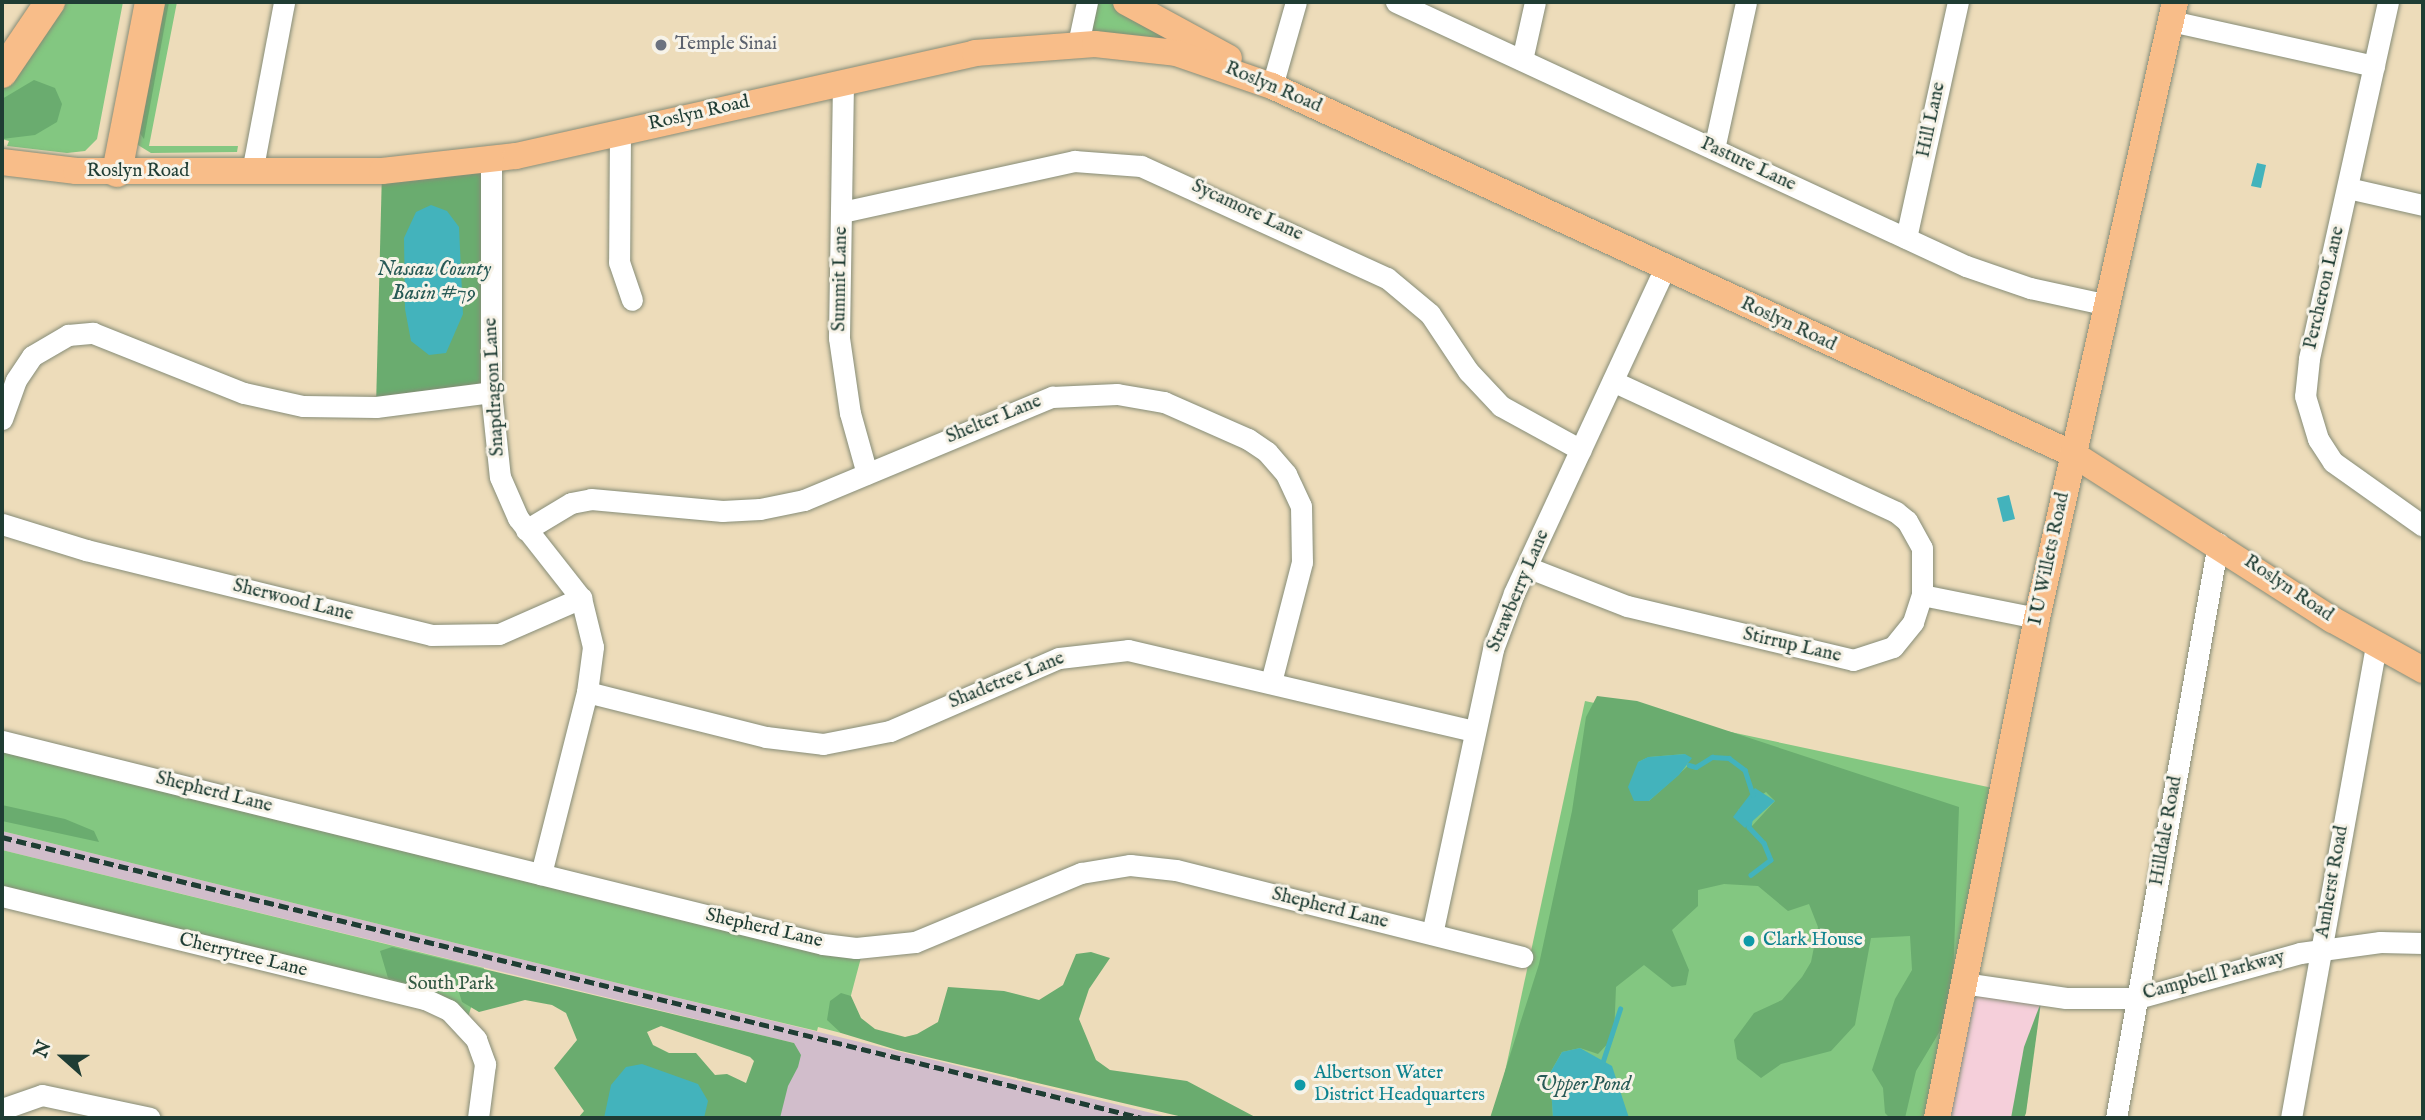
<!DOCTYPE html>
<html>
<head>
<meta charset="utf-8">
<style>
	body { margin:0 }
	#map { position:relative; width:2425px; height:1120px; overflow:hidden; background:#eddcba; font-family:"IM FELL English",serif }
	div>[style] { position:absolute }
	[style*='--x'] { left:calc(var(--x)*1px); top:calc(var(--y)*1px); width:calc(var(--w)*1px); rotate:calc(var(--a)*1deg) }
	.built>* { inset:0; background:#f5cfda }
	.industrial>* { inset:0; background:#d1bdcb }
	.green>* { inset:0; background:#83c781 }
	.forest>* { inset:0; background:#6aac6f }
	.water>* { inset:0; background:#43b3bc }
	.stream>* { height:4.5px; margin:-2.25px; padding:0 2.25px; transform-origin:2.25px; border-radius:2.25px; background:#43b3bc }
	.roads { filter:drop-shadow(0 0 2px #868c77) drop-shadow(0 0 2px #868c77) }
	.minor>* { height:21px; margin:-10.5px; padding:0 10.5px; transform-origin:10.5px; border-radius:10.5px; background:#fff }
	.major>* { height:26px; margin:-13px; padding:0 13px; transform-origin:13px; border-radius:13px; background:#f8bd89 }
	.highway>* { height:30px; margin:-15px; padding:0 15px; transform-origin:15px; border-radius:15px; background:#f8bd89 }
	.rail>* { height:4.5px; margin-top:-2.25px; transform-origin:0; background:repeating-linear-gradient(90deg,#1f3d34 0 10px,transparent 0 15px) }
	.dots>* { width:19px; height:19px; translate:-50% -50%; box-sizing:border-box; border:4px solid #f7f3e8; border-radius:50% }
	span { translate:-50% -50%; white-space:nowrap; text-align:center; line-height:1.15; -webkit-text-stroke:6px #f7f3e8; paint-order:stroke }
	.worship-label { font-size:19px; color:#5b616d }
	.left { translate:0 -50%; text-align:left }
	.street-label { font-size:19px; color:#1f3d34 }
	.culture-label { font-size:19px; color:#0d838f }
	.park-label { font-size:19px; color:#335943 }
	.water-label { font-size:21px; color:#285a56; font-style:italic }
	.frame { position:absolute; inset:0; border:4px solid #1f3d34; pointer-events:none }
	.north { position:absolute; left:28px; top:1022px; width:70px; height:70px; -webkit-text-stroke:5px #f7f3e8; paint-order:stroke; rotate:291deg; font-size:19px; font-weight:700; line-height:28px; text-align:center; color:#1f3d34 }
	.north::after { content:''; display:block; margin:auto; width:24px; height:32px; background:#1f3d34; clip-path:polygon(50% 0,100% 100%,50% 72%,0 100%) }
</style>
</head>
<body>
<div id="map">
	<div class="built">
		<div style="clip-path:polygon(1963px 983px,2043px 996px,2017px 1118px,1937px 1118px)"></div>
	</div>
	<div class="industrial">
		<div style="clip-path:polygon(2px 831px,670px 996px,1172px 1118px,766px 1118px,794px 1043px,2px 850px)"></div>
	</div>
	<div class="green">
		<div style="clip-path:polygon(56px 2px,123px 2px,97px 139px,85px 151px,67px 153px,7px 146px,9px 141px,2px 139px,2px 84px)"></div>
		<div style="clip-path:polygon(155px 2px,177px 2px,149px 146px,238px 146px,237px 152px,151px 153px,133px 142px)"></div>
		<div style="clip-path:polygon(1087px 2px,1126px 2px,1207px 44px,1078px 44px)"></div>
		<div style="clip-path:polygon(1585px 701px,2002px 790px,1936px 1118px,1495px 1118px)"></div>
		<div style="clip-path:polygon(2px 741px,863px 950px,841px 1033px,818px 1027px,817px 1031px,670px 996px,2px 831px)"></div>
		<div style="clip-path:polygon(2px 850px,484px 968px,466px 1023px,449px 1010px,2px 896px)"></div>
	</div>
	<div class="forest">
		<div style="clip-path:polygon(163px 2px,169px 2px,144px 139px,139px 132px)"></div>
		<div style="clip-path:polygon(34px 80px,55px 88px,62px 104px,57px 122px,35px 135px,2px 139px,2px 99px)"></div>
		<div style="clip-path:polygon(491px 160px,491px 392px,376px 407px,382px 171px)"></div>
		<div style="clip-path:polygon(evenodd,1597px 696px,1637px 701px,1959px 807px,1952px 1011px,1916px 1071px,1905px 1118px,1890px 1118px,1885px 1113px,1883px 1088px,1872px 1070px,1895px 999px,1912px 970px,1910px 936px,1871px 938px,1855px 1025px,1831px 1051px,1781px 1064px,1761px 1078px,1737px 1059px,1734px 1040px,1754px 1013px,1782px 1000px,1802px 977px,1811px 962px,1818px 927px,1809px 904px,1788px 911px,1758px 886px,1724px 884px,1698px 890px,1698px 906px,1672px 930px,1689px 970px,1686px 985px,1672px 987px,1644px 965px,1616px 987px,1614px 1037px,1598px 1054px,1580px 1048px,1562px 1052px,1550px 1073px,1553px 1118px,1490px 1118px,1539px 964px,1572px 811px,1586px 717px,1597px 696px,1685px 754px,1689px 765px,1649px 801px,1638px 762px,1649px 757px,1685px 754px,1597px 696px,1766px 792px,1775px 801px,1752px 826px,1738px 810px,1766px 792px)"></div>
		<div style="clip-path:polygon(2px 805px,65px 819px,94px 831px,99px 842px,2px 821px)"></div>
		<div style="clip-path:polygon(evenodd,392px 947px,794px 1043px,801px 1055px,798px 1067px,788px 1086px,780px 1118px,578px 1118px,584px 1111px,554px 1068px,577px 1040px,566px 1013px,552px 1005px,525px 1000px,479px 1012px,462px 1002px,457px 986px,447px 980px,424px 988px,388px 978px,380px 951px,392px 947px,661px 1026px,750px 1057px,754px 1061px,746px 1083px,727px 1074px,715px 1075px,696px 1053px,669px 1053px,653px 1045px,647px 1032px,661px 1026px)"></div>
		<div style="clip-path:polygon(1091px 952px,1110px 958px,1089px 989px,1079px 1019px,1096px 1060px,1110px 1070px,1187px 1081px,1257px 1118px,1187px 1118px,897px 1050px,841px 1033px,827px 1020px,830px 1001px,841px 993px,851px 996px,861px 1018px,875px 1029px,905px 1037px,917px 1034px,938px 1022px,948px 987px,1004px 991px,1039px 1000px,1063px 985px,1076px 954px)"></div>
		<div style="clip-path:polygon(2041px 1002px,2026px 1113px,2024px 1118px,2011px 1118px,2024px 1047px)"></div>
	</div>
	<div class="water">
		<div style="clip-path:polygon(2257px 163px,2266px 165px,2261px 188px,2251px 186px)"></div>
		<div style="clip-path:polygon(431px 205px,447px 211px,459px 227px,463px 314px,446px 353px,429px 355px,411px 341px,405px 309px,404px 238px,416px 212px)"></div>
		<div style="clip-path:polygon(2009px 495px,2015px 519px,2003px 522px,1997px 498px)"></div>
		<div style="clip-path:polygon(1685px 754px,1692px 758px,1679px 775px,1649px 801px,1634px 801px,1628px 787px,1638px 762px,1648px 757px)"></div>
		<div style="clip-path:polygon(1755px 788px,1775px 801px,1745px 828px,1733px 817px)"></div>
		<div style="clip-path:polygon(1580px 1048px,1612px 1066px,1629px 1118px,1553px 1118px,1550px 1073px,1562px 1052px)"></div>
		<div style="clip-path:polygon(642px 1064px,698px 1084px,708px 1101px,704px 1118px,604px 1118px,611px 1085px,626px 1067px)"></div>
	</div>
	<div class="stream">
		<div style="--x:1689;--y:765;--w:7;--a:16"></div>
		<div style="--x:1696;--y:767;--w:19;--a:-32"></div>
		<div style="--x:1712;--y:757;--w:17;--a:3"></div>
		<div style="--x:1729;--y:758;--w:20;--a:37"></div>
		<div style="--x:1745;--y:770;--w:26;--a:72"></div>
		<div style="--x:1750;--y:821;--w:6;--a:99"></div>
		<div style="--x:1749;--y:827;--w:22;--a:47"></div>
		<div style="--x:1764;--y:843;--w:18;--a:68"></div>
		<div style="--x:1771;--y:860;--w:25;--a:143"></div>
		<div style="--x:1602;--y:1064;--w:58;--a:-71.9"></div>
	</div>
	<div class="roads">
		<div class="minor">
			<div style="--x:1396;--y:2;--w:628;--a:24.85"></div>
			<div style="--x:1966;--y:266;--w:68;--a:19"></div>
			<div style="--x:2030;--y:288;--w:80;--a:12.3"></div>
			<div style="--x:2388;--y:2;--w:366;--a:102.5"></div>
			<div style="--x:2309;--y:359;--w:37;--a:96"></div>
			<div style="--x:2305;--y:396;--w:45;--a:73.2"></div>
			<div style="--x:2318;--y:439;--w:27;--a:57"></div>
			<div style="--x:2333;--y:462;--w:110;--a:35.4"></div>
			<div style="--x:2171;--y:21;--w:208;--a:12.5"></div>
			<div style="--x:1078;--y:44;--w:43;--a:-77.9"></div>
			<div style="--x:1522;--y:60;--w:59;--a:-77.4"></div>
			<div style="--x:843;--y:82;--w:256;--a:90.9"></div>
			<div style="--x:839;--y:338;--w:76;--a:81.7"></div>
			<div style="--x:850;--y:413;--w:63;--a:74.4"></div>
			<div style="--x:1272;--y:86;--w:87;--a:-74.1"></div>
			<div style="--x:620;--y:133;--w:129;--a:90.4"></div>
			<div style="--x:619;--y:262;--w:40;--a:71.1"></div>
			<div style="--x:1714;--y:149;--w:150;--a:-77.7"></div>
			<div style="--x:491;--y:160;--w:232;--a:90"></div>
			<div style="--x:491;--y:392;--w:85;--a:84"></div>
			<div style="--x:500;--y:477;--w:45;--a:66.3"></div>
			<div style="--x:518;--y:518;--w:102;--a:51.8"></div>
			<div style="--x:581;--y:598;--w:50;--a:76.2"></div>
			<div style="--x:593;--y:647;--w:45;--a:97.6"></div>
			<div style="--x:587;--y:692;--w:188;--a:104.2"></div>
			<div style="--x:252;--y:172;--w:173;--a:-79.3"></div>
			<div style="--x:2348;--y:188;--w:77;--a:12.8"></div>
			<div style="--x:842;--y:212;--w:238;--a:-12.4"></div>
			<div style="--x:1074;--y:161;--w:67;--a:4.3"></div>
			<div style="--x:1141;--y:166;--w:270;--a:24.5"></div>
			<div style="--x:1387;--y:278;--w:56;--a:39.9"></div>
			<div style="--x:1430;--y:314;--w:69;--a:56.3"></div>
			<div style="--x:1468;--y:371;--w:48;--a:46.7"></div>
			<div style="--x:1501;--y:406;--w:91;--a:28.8"></div>
			<div style="--x:1906;--y:238;--w:242;--a:-77.6"></div>
			<div style="--x:2;--y:419;--w:41;--a:-70.3"></div>
			<div style="--x:16;--y:380;--w:29;--a:-56"></div>
			<div style="--x:32;--y:356;--w:42;--a:-30.3"></div>
			<div style="--x:68;--y:335;--w:25;--a:-5"></div>
			<div style="--x:93;--y:333;--w:162;--a:21.7"></div>
			<div style="--x:244;--y:393;--w:60;--a:12.4"></div>
			<div style="--x:303;--y:406;--w:73;--a:0.8"></div>
			<div style="--x:376;--y:407;--w:116;--a:-7.4"></div>
			<div style="--x:2;--y:524;--w:88;--a:17.2"></div>
			<div style="--x:86;--y:550;--w:355;--a:13.8"></div>
			<div style="--x:431;--y:635;--w:68;--a:-0.8"></div>
			<div style="--x:499;--y:634;--w:90;--a:-23.7"></div>
			<div style="--x:526;--y:530;--w:52;--a:-31"></div>
			<div style="--x:571;--y:503;--w:20;--a:-11"></div>
			<div style="--x:591;--y:499;--w:132;--a:5.2"></div>
			<div style="--x:722;--y:511;--w:38;--a:-3"></div>
			<div style="--x:760;--y:509;--w:45;--a:-11.6"></div>
			<div style="--x:804;--y:500;--w:269;--a:-22.6"></div>
			<div style="--x:1052;--y:397;--w:65;--a:-2.6"></div>
			<div style="--x:1117;--y:394;--w:48;--a:9.7"></div>
			<div style="--x:1164;--y:402;--w:92;--a:23.8"></div>
			<div style="--x:1248;--y:439;--w:23;--a:34"></div>
			<div style="--x:1267;--y:452;--w:29;--a:49"></div>
			<div style="--x:1286;--y:474;--w:35;--a:65"></div>
			<div style="--x:1301;--y:506;--w:56;--a:89"></div>
			<div style="--x:1302;--y:562;--w:124;--a:104.5"></div>
			<div style="--x:1527;--y:567;--w:107;--a:21.3"></div>
			<div style="--x:1627;--y:606;--w:232;--a:13.4"></div>
			<div style="--x:1853;--y:660;--w:42;--a:-18"></div>
			<div style="--x:1893;--y:647;--w:32;--a:-51"></div>
			<div style="--x:1913;--y:622;--w:28;--a:-72"></div>
			<div style="--x:1922;--y:595;--w:47;--a:-90"></div>
			<div style="--x:1922;--y:548;--w:31;--a:-119"></div>
			<div style="--x:1907;--y:521;--w:14;--a:-141"></div>
			<div style="--x:1896;--y:512;--w:312;--a:-155.2"></div>
			<div style="--x:1922;--y:595;--w:117;--a:11.3"></div>
			<div style="--x:587;--y:692;--w:185;--a:14.1"></div>
			<div style="--x:766;--y:737;--w:57;--a:7"></div>
			<div style="--x:823;--y:744;--w:68;--a:-11"></div>
			<div style="--x:890;--y:731;--w:184;--a:-23.4"></div>
			<div style="--x:1059;--y:658;--w:69;--a:-6.6"></div>
			<div style="--x:1128;--y:650;--w:354;--a:13.2"></div>
			<div style="--x:2;--y:741;--w:846;--a:13.89"></div>
			<div style="--x:823;--y:944;--w:33;--a:7"></div>
			<div style="--x:856;--y:948;--w:59;--a:-5.8"></div>
			<div style="--x:915;--y:942;--w:180;--a:-22.6"></div>
			<div style="--x:1081;--y:873;--w:50;--a:-9.3"></div>
			<div style="--x:1130;--y:865;--w:46;--a:6.2"></div>
			<div style="--x:1176;--y:870;--w:357;--a:14.1"></div>
			<div style="--x:2;--y:896;--w:435;--a:13.7"></div>
			<div style="--x:425;--y:999;--w:26;--a:25"></div>
			<div style="--x:449;--y:1010;--w:40;--a:47"></div>
			<div style="--x:476;--y:1039;--w:27;--a:70"></div>
			<div style="--x:485;--y:1064;--w:54;--a:97.4"></div>
			<div style="--x:1432;--y:934;--w:291;--a:-77.9"></div>
			<div style="--x:1493;--y:649;--w:60;--a:-69.4"></div>
			<div style="--x:1514;--y:593;--w:358;--a:-65.1"></div>
			<div style="--x:1963;--y:983;--w:104;--a:8.3"></div>
			<div style="--x:2066;--y:998;--w:72;--a:0"></div>
			<div style="--x:2138;--y:998;--w:168;--a:-15.5"></div>
			<div style="--x:2300;--y:953;--w:81;--a:-7.8"></div>
			<div style="--x:2380;--y:942;--w:43;--a:1.3"></div>
			<div style="--x:2;--y:1109;--w:42;--a:-19.3"></div>
			<div style="--x:42;--y:1095;--w:110;--a:12"></div>
			<div style="--x:2116;--y:1118;--w:584;--a:-79.94"></div>
			<div style="--x:2291;--y:1118;--w:480;--a:-79.8"></div>
		</div>
		<div class="major">
			<div style="--x:1126;--y:2;--w:117;--a:28.5"></div>
			<div style="--x:2;--y:162;--w:75;--a:6.9"></div>
			<div style="--x:76;--y:171;--w:306;--a:0"></div>
			<div style="--x:382;--y:171;--w:135;--a:-6.4"></div>
			<div style="--x:516;--y:156;--w:470;--a:-12.6"></div>
			<div style="--x:975;--y:53;--w:120;--a:-4.3"></div>
			<div style="--x:1095;--y:44;--w:81;--a:6.3"></div>
			<div style="--x:1176;--y:53;--w:102;--a:19"></div>
			<div style="--x:1272;--y:86;--w:881;--a:24.68"></div>
			<div style="--x:2073;--y:454;--w:308;--a:32.6"></div>
			<div style="--x:2333;--y:620;--w:103;--a:29.1"></div>
			<div style="--x:1937;--y:1118;--w:510;--a:-78.69"></div>
			<div style="--x:2037;--y:618;--w:631;--a:-77.37"></div>
		</div>
		<div class="highway">
			<div style="--x:2;--y:73;--w:86;--a:-55.9"></div>
			<div style="--x:117;--y:172;--w:173;--a:-79"></div>
		</div>
	</div>
	<div class="rail">
		<div style="--x:2;--y:837;--w:1175;--a:13.84"></div>
	</div>
	<div class="dots">
		<div style="left:661px;top:45px;background:#6b7280"></div>
		<div style="left:1749px;top:941px;background:#0f9aa8"></div>
		<div style="left:1300px;top:1085px;background:#0f9aa8"></div>
	</div>
	<div class="worship-label">
		<span class="left" style="left:675px;top:45px">Temple Sinai</span>
	</div>
	<div class="street-label">
		<span style="left:1273px;top:88px;rotate:23deg">Roslyn Road</span>
		<span style="left:699px;top:114px;rotate:-13deg">Roslyn Road</span>
		<span style="left:1932px;top:120px;rotate:-78deg">Hill Lane</span>
		<span style="left:1748px;top:165px;rotate:25deg">Pasture Lane</span>
		<span style="left:138px;top:172px">Roslyn Road</span>
		<span style="left:1247px;top:211px;rotate:25deg">Sycamore Lane</span>
		<span style="left:841px;top:279px;rotate:-89deg">Summit Lane</span>
		<span style="left:2325px;top:288px;rotate:-77deg">Percheron Lane</span>
		<span style="left:1788px;top:325px;rotate:25deg">Roslyn Road</span>
		<span style="left:495px;top:387px;rotate:-93deg">Snapdragon Lane</span>
		<span style="left:994px;top:420px;rotate:-22deg">Shelter Lane</span>
		<span style="left:2050px;top:559px;rotate:-78deg">I U Willets Road</span>
		<span style="left:2288px;top:589px;rotate:34deg">Roslyn Road</span>
		<span style="left:1519px;top:591px;rotate:-67deg">Strawberry Lane</span>
		<span style="left:293px;top:601px;rotate:14deg">Sherwood Lane</span>
		<span style="left:1792px;top:646px;rotate:13deg">Stirrup Lane</span>
		<span style="left:1007px;top:681px;rotate:-22deg">Shadetree Lane</span>
		<span style="left:214px;top:793px;rotate:14deg">Shepherd Lane</span>
		<span style="left:2167px;top:831px;rotate:-80deg">Hilldale Road</span>
		<span style="left:2333px;top:882px;rotate:-80deg">Amherst Road</span>
		<span style="left:1330px;top:909px;rotate:14deg">Shepherd Lane</span>
		<span style="left:764px;top:929px;rotate:13deg">Shepherd Lane</span>
		<span style="left:243px;top:956px;rotate:14deg">Cherrytree Lane</span>
		<span style="left:2214px;top:976px;rotate:-15deg">Campbell Parkway</span>
	</div>
	<div class="culture-label">
		<span class="left" style="left:1763px;top:941px">Clark House</span>
		<span class="left" style="left:1314px;top:1085px">Albertson Water<br>District Headquarters</span>
	</div>
	<div class="park-label">
		<span style="left:451px;top:985px">South Park</span>
	</div>
	<div class="water-label">
		<span style="left:434px;top:282px">Nassau County<br>Basin #79</span>
		<span style="left:1583px;top:1085px">Upper Pond</span>
	</div>
	<div class="frame"></div>
	<div class="north">N</div>
</div>
</body>
</html>
